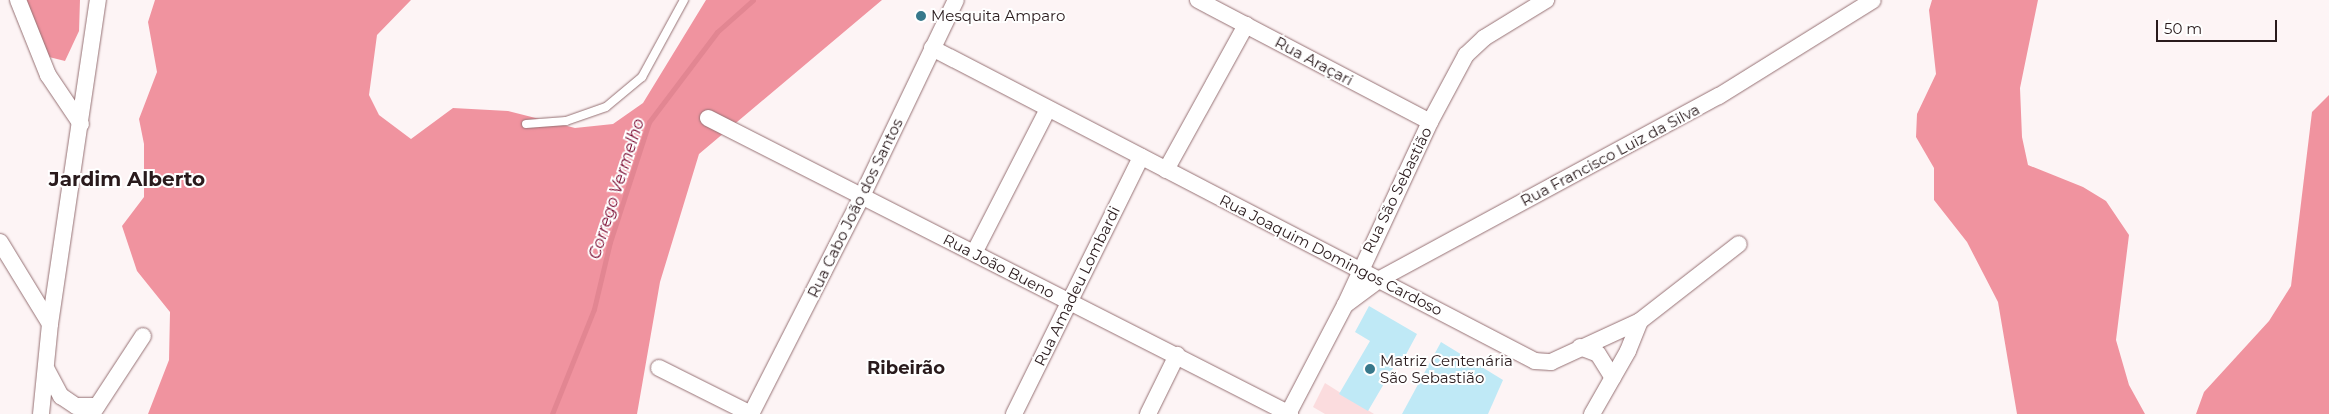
<!DOCTYPE html>
<html>
<head>
<meta charset="utf-8">
<style>
	body { margin:0 }
	#map { position:relative; width:2329px; height:414px; overflow:hidden; background:#fdf4f5; font-family:Montserrat,sans-serif }
	div>[style] { position:absolute }
	[style*='--x'] { left:calc(var(--x)*1px); top:calc(var(--y)*1px); width:calc(var(--w)*1px); rotate:calc(var(--a)*1deg) }
	.green>* { inset:0; background:#fbdcde }
	.forest>* { inset:0; background:#f0939f }
	.stream>* { height:5px; margin:-2.5px; padding:0 2.5px; transform-origin:2.5px; border-radius:2.5px; background:#e28692 }
	.building>* { inset:0; background:#bfe9f6 }
	.roads { filter:drop-shadow(0 0 1px #967174) drop-shadow(0 0 1px #967174) }
	.lane>* { height:8px; margin:-4px; padding:0 4px; transform-origin:4px; border-radius:4px; background:#fff }
	.street>* { height:16px; margin:-8px; padding:0 8px; transform-origin:8px; border-radius:8px; background:#fff }
	.dots>* { width:14px; height:14px; translate:-50% -50%; box-sizing:border-box; border:2px solid #fff; border-radius:50% }
	span { translate:-50% -50%; white-space:nowrap; text-align:center; line-height:1.15; -webkit-text-stroke:4px #fff; paint-order:stroke }
	.poi-label { font-size:15px; color:#291a1c }
	.left { translate:0 -50%; text-align:left }
	.street-label { font-size:15px; color:#291a1c }
	.water-label { font-size:16px; color:#760129; font-style:italic }
	.quarter-label { font-size:18px; color:#291a1c; font-weight:700 }
	.district-label { font-size:20px; color:#291a1c; font-weight:700 }
	.scale { position:absolute; left:2156px; top:20px; width:121px; height:22px; box-sizing:border-box; border:2px solid #291a1c; border-top:0; padding-left:6px; font-size:15px; line-height:18px; white-space:nowrap; color:#291a1c; -webkit-text-stroke:4px #fff; paint-order:stroke }
</style>
</head>
<body>
<div id="map">
	<div class="green">
		<div style="clip-path:polygon(1325px 383px,1374px 414px,1325px 414px,1313px 407px)"></div>
	</div>
	<div class="forest">
		<div style="clip-path:polygon(19px 0,80px 0,79px 31px,65px 61px,49px 57px)"></div>
		<div style="clip-path:polygon(155px 0,411px 0,377px 35px,369px 95px,379px 115px,411px 139px,453px 108px,508px 111px,575px 128px,613px 124px,643px 103px,706px 0,882px 0,699px 154px,660px 282px,637px 414px,148px 414px,169px 360px,170px 312px,137px 271px,122px 226px,144px 197px,144px 144px,139px 119px,157px 72px,148px 22px)"></div>
		<div style="clip-path:polygon(1932px 0,2038px 0,2020px 88px,2022px 137px,2028px 165px,2083px 187px,2106px 201px,2129px 235px,2116px 340px,2129px 385px,2145px 414px,2017px 414px,1998px 302px,1967px 242px,1934px 200px,1934px 168px,1916px 137px,1917px 114px,1936px 74px,1929px 10px)"></div>
		<div style="clip-path:polygon(2329px 95px,2329px 414px,2196px 414px,2204px 392px,2269px 321px,2291px 286px,2312px 112px)"></div>
	</div>
	<div class="stream">
		<div style="--x:552;--y:414;--w:113;--a:-68.2"></div>
		<div style="--x:594;--y:309;--w:69;--a:-76.6"></div>
		<div style="--x:610;--y:242;--w:126;--a:-72"></div>
		<div style="--x:649;--y:122;--w:113;--a:-52.9"></div>
		<div style="--x:717;--y:32;--w:48;--a:-41.6"></div>
	</div>
	<div class="building">
		<div style="clip-path:polygon(1369px 306px,1417px 334px,1403px 360px,1399px 358px,1368px 411px,1339px 394px,1370px 341px,1355px 332px)"></div>
		<div style="clip-path:polygon(1441px 342px,1503px 380px,1488px 414px,1402px 414px)"></div>
	</div>
	<div class="roads">
		<div class="lane">
			<div style="--x:526;--y:124;--w:40;--a:-4.3"></div>
			<div style="--x:566;--y:121;--w:42;--a:-19.3"></div>
			<div style="--x:606;--y:107;--w:47;--a:-39.8"></div>
			<div style="--x:642;--y:77;--w:88;--a:-61.4"></div>
		</div>
		<div class="street">
			<div style="--x:18;--y:0;--w:81;--a:68.2"></div>
			<div style="--x:48;--y:75;--w:59;--a:56"></div>
			<div style="--x:1198;--y:0;--w:262;--a:27.7"></div>
			<div style="--x:932;--y:48;--w:679;--a:27.43"></div>
			<div style="--x:1535;--y:361;--w:16;--a:4"></div>
			<div style="--x:1551;--y:362;--w:98;--a:-24.7"></div>
			<div style="--x:1640;--y:321;--w:32;--a:112"></div>
			<div style="--x:1628;--y:351;--w:73;--a:119.7"></div>
			<div style="--x:708;--y:118;--w:653;--a:26.96"></div>
			<div style="--x:1166;--y:170;--w:166;--a:-61.1"></div>
			<div style="--x:0;--y:242;--w:96;--a:58.6"></div>
			<div style="--x:974;--y:253;--w:162;--a:-62.8"></div>
			<div style="--x:1345;--y:305;--w:44;--a:-36.6"></div>
			<div style="--x:1380;--y:279;--w:385;--a:-28.4"></div>
			<div style="--x:1719;--y:96;--w:181;--a:-31.9"></div>
			<div style="--x:1640;--y:321;--w:125;--a:-37.9"></div>
			<div style="--x:1580;--y:347;--w:19;--a:21"></div>
			<div style="--x:1598;--y:354;--w:28;--a:58"></div>
			<div style="--x:659;--y:368;--w:103;--a:26.6"></div>
			<div style="--x:47;--y:370;--w:30;--a:62"></div>
			<div style="--x:61;--y:396;--w:18;--a:34"></div>
			<div style="--x:76;--y:406;--w:21;--a:0"></div>
			<div style="--x:41;--y:414;--w:90;--a:-84.3"></div>
			<div style="--x:50;--y:324;--w:328;--a:-81.6"></div>
			<div style="--x:92;--y:414;--w:93;--a:-56.8"></div>
			<div style="--x:751;--y:414;--w:245;--a:-63"></div>
			<div style="--x:862;--y:196;--w:217;--a:-64.4"></div>
			<div style="--x:1014;--y:414;--w:287;--a:-63.7"></div>
			<div style="--x:1148;--y:414;--w:66;--a:-63.8"></div>
			<div style="--x:1288;--y:414;--w:123;--a:-62.4"></div>
			<div style="--x:1345;--y:305;--w:202;--a:-65.1"></div>
			<div style="--x:1430;--y:122;--w:76;--a:-61.8"></div>
			<div style="--x:1466;--y:55;--w:25;--a:-43"></div>
			<div style="--x:1484;--y:38;--w:73;--a:-31.5"></div>
		</div>
	</div>
	<div class="dots">
		<div style="left:921px;top:16px;background:#37788b"></div>
		<div style="left:1370px;top:369px;background:#37788b"></div>
	</div>
	<div class="poi-label">
		<span class="left" style="left:931px;top:16px">Mesquita Amparo</span>
		<span class="left" style="left:1380px;top:369px">Matriz Centenária<br>São Sebastião</span>
	</div>
	<div class="street-label">
		<span style="left:1314px;top:61px;rotate:28deg">Rua Araçari</span>
		<span style="left:1610px;top:155px;rotate:-28deg">Rua Francisco Luiz da Silva</span>
		<span style="left:1397px;top:190px;rotate:-64deg">Rua São Sebastião</span>
		<span style="left:855px;top:208px;rotate:-64deg">Rua Cabo João dos Santos</span>
		<span style="left:1331px;top:255px;rotate:27deg">Rua Joaquim Domingos Cardoso</span>
		<span style="left:999px;top:266px;rotate:27deg">Rua João Bueno</span>
		<span style="left:1077px;top:286px;rotate:-64deg">Rua Amadeu Lombardi</span>
	</div>
	<div class="water-label">
		<span style="left:617px;top:189px;rotate:-72deg">Corrego Vermelho</span>
	</div>
	<div class="quarter-label">
		<span style="left:906px;top:368px">Ribeirão</span>
	</div>
	<div class="district-label">
		<span style="left:127px;top:179px">Jardim Alberto</span>
	</div>
	<div class="scale">50 m</div>
</div>
</body>
</html>
